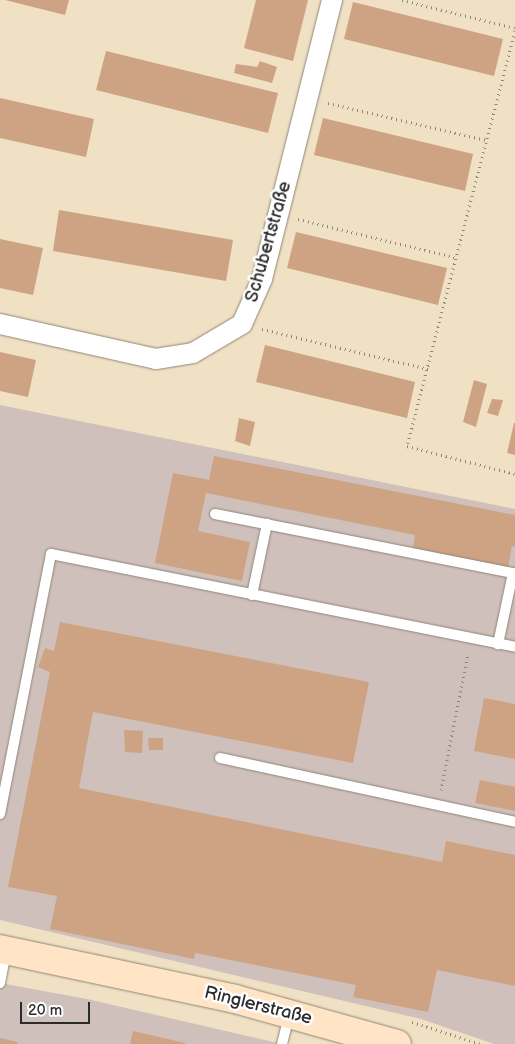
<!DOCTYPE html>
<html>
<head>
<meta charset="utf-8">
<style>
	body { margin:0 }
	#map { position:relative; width:515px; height:1044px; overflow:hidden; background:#f0e1c4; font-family:"Balsamiq Sans",sans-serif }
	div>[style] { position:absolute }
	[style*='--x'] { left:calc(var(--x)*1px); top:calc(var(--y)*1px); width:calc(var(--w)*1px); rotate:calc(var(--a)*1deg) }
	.industrial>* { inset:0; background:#cfc0bb }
	.building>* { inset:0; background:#cda383 }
	.path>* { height:3px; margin-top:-1.5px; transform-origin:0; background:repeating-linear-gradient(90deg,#8e8678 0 1px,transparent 0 5px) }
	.roads { filter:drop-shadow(0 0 1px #8e8678) drop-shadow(0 0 1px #8e8678) }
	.lane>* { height:10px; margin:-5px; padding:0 5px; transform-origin:5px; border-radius:5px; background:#fff }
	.street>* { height:20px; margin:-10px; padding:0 10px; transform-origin:10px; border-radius:10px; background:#fff }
	.secondary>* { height:28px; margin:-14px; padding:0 14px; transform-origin:14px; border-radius:14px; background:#ffe4c6 }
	span { translate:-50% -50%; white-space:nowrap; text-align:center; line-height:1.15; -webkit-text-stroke:5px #fff; paint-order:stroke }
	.street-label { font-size:18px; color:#2b2b2b }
	.scale { position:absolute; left:20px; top:1002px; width:70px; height:22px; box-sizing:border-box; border:2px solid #2b2b2b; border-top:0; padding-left:6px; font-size:15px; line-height:18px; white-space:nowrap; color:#2b2b2b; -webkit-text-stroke:4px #fff; paint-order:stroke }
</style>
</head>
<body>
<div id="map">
	<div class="industrial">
		<div style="clip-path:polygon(0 405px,515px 509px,515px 1044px,494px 1044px,421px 1019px,0 920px)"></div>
		<div style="clip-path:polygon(0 983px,87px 999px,282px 1044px,0 1044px)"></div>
	</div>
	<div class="building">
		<div style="clip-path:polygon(5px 0,69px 0,65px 15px)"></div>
		<div style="clip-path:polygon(256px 0,308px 0,293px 61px,244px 48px)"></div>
		<div style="clip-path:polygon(353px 2px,503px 39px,494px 76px,344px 39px)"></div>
		<div style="clip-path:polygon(106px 51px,278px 93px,268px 133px,96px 90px)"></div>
		<div style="clip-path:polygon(260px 61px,277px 67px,272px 83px,234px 73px,236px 64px,257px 67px)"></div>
		<div style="clip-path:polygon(0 98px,94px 119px,86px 157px,0 138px)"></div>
		<div style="clip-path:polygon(323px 118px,473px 154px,465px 191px,314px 155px)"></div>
		<div style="clip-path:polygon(59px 210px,233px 240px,226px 281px,53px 251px)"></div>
		<div style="clip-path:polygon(296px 232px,447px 268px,438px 305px,287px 268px)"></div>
		<div style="clip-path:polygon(0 239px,43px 248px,33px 295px,0 288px)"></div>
		<div style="clip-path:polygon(265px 345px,415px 382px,407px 418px,256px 382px)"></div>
		<div style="clip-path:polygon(0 352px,36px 360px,28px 397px,0 391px)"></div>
		<div style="clip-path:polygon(474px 380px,487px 384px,476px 427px,463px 422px)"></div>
		<div style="clip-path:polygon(492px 399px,503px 400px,498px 416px,487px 413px)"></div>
		<div style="clip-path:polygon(239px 418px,255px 422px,250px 446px,235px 441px)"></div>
		<div style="clip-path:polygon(514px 423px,515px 423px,515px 455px,507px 453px)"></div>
		<div style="clip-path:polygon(214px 456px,515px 515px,515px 547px,512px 546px,508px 568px,413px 549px,415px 535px,206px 493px,198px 531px,250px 542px,242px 581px,155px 563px,173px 473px,209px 480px)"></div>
		<div style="clip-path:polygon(60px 622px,369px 682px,353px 763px,93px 712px,79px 788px,442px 862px,446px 841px,515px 855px,515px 986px,437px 970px,428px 1012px,353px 997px,356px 985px,195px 953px,194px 959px,50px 929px,57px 896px,8px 887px,50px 672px,38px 667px,45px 648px,54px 651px)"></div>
		<div style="clip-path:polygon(484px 698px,515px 704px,515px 759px,474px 751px)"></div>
		<div style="clip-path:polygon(124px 730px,143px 731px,142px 753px,125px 752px)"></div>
		<div style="clip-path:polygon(148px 738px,163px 738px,163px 750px,149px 750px)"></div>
		<div style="clip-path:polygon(480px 780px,515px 787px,515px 811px,475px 803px)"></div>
		<div style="clip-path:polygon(133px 1031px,185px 1043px,185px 1044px,130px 1044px)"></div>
		<div style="clip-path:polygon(0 1038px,17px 1042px,18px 1044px,0 1044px)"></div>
	</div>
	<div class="path">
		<div style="--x:402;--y:0;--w:116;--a:13.9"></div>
		<div style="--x:515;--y:31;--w:429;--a:104.6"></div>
		<div style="--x:407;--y:446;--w:112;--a:14.5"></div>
		<div style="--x:328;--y:103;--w:162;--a:13.2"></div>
		<div style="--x:298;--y:219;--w:161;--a:13.7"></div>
		<div style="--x:262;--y:329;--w:171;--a:13.5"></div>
		<div style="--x:441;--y:790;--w:139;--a:-78.8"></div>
		<div style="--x:412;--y:1022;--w:72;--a:17.7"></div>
	</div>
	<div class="roads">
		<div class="lane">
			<div style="--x:215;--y:514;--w:304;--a:11.2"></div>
			<div style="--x:513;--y:573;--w:73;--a:101.9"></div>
			<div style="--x:252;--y:595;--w:73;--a:-78.1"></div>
			<div style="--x:220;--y:758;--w:302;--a:12.2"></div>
			<div style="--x:0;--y:814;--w:265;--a:-78.9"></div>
			<div style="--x:51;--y:554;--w:473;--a:11.3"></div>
			<div style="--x:0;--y:983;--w:32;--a:-79"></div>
			<div style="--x:282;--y:1044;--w:29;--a:-76"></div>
		</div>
		<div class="street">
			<div style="--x:0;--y:324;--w:160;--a:12.6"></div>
			<div style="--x:156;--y:359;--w:37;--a:-9"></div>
			<div style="--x:193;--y:353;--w:57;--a:-30.6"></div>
			<div style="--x:242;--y:324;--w:49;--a:-66"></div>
			<div style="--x:262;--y:279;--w:288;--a:-75.9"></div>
		</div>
		<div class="secondary">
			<div style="--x:0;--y:949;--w:240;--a:12"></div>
			<div style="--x:235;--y:999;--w:168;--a:15.5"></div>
		</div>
	</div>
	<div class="street-label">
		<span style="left:269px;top:242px;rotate:-74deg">Schubertstraße</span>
		<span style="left:258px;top:1006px;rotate:14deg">Ringlerstraße</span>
	</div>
	<div class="scale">20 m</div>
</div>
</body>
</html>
